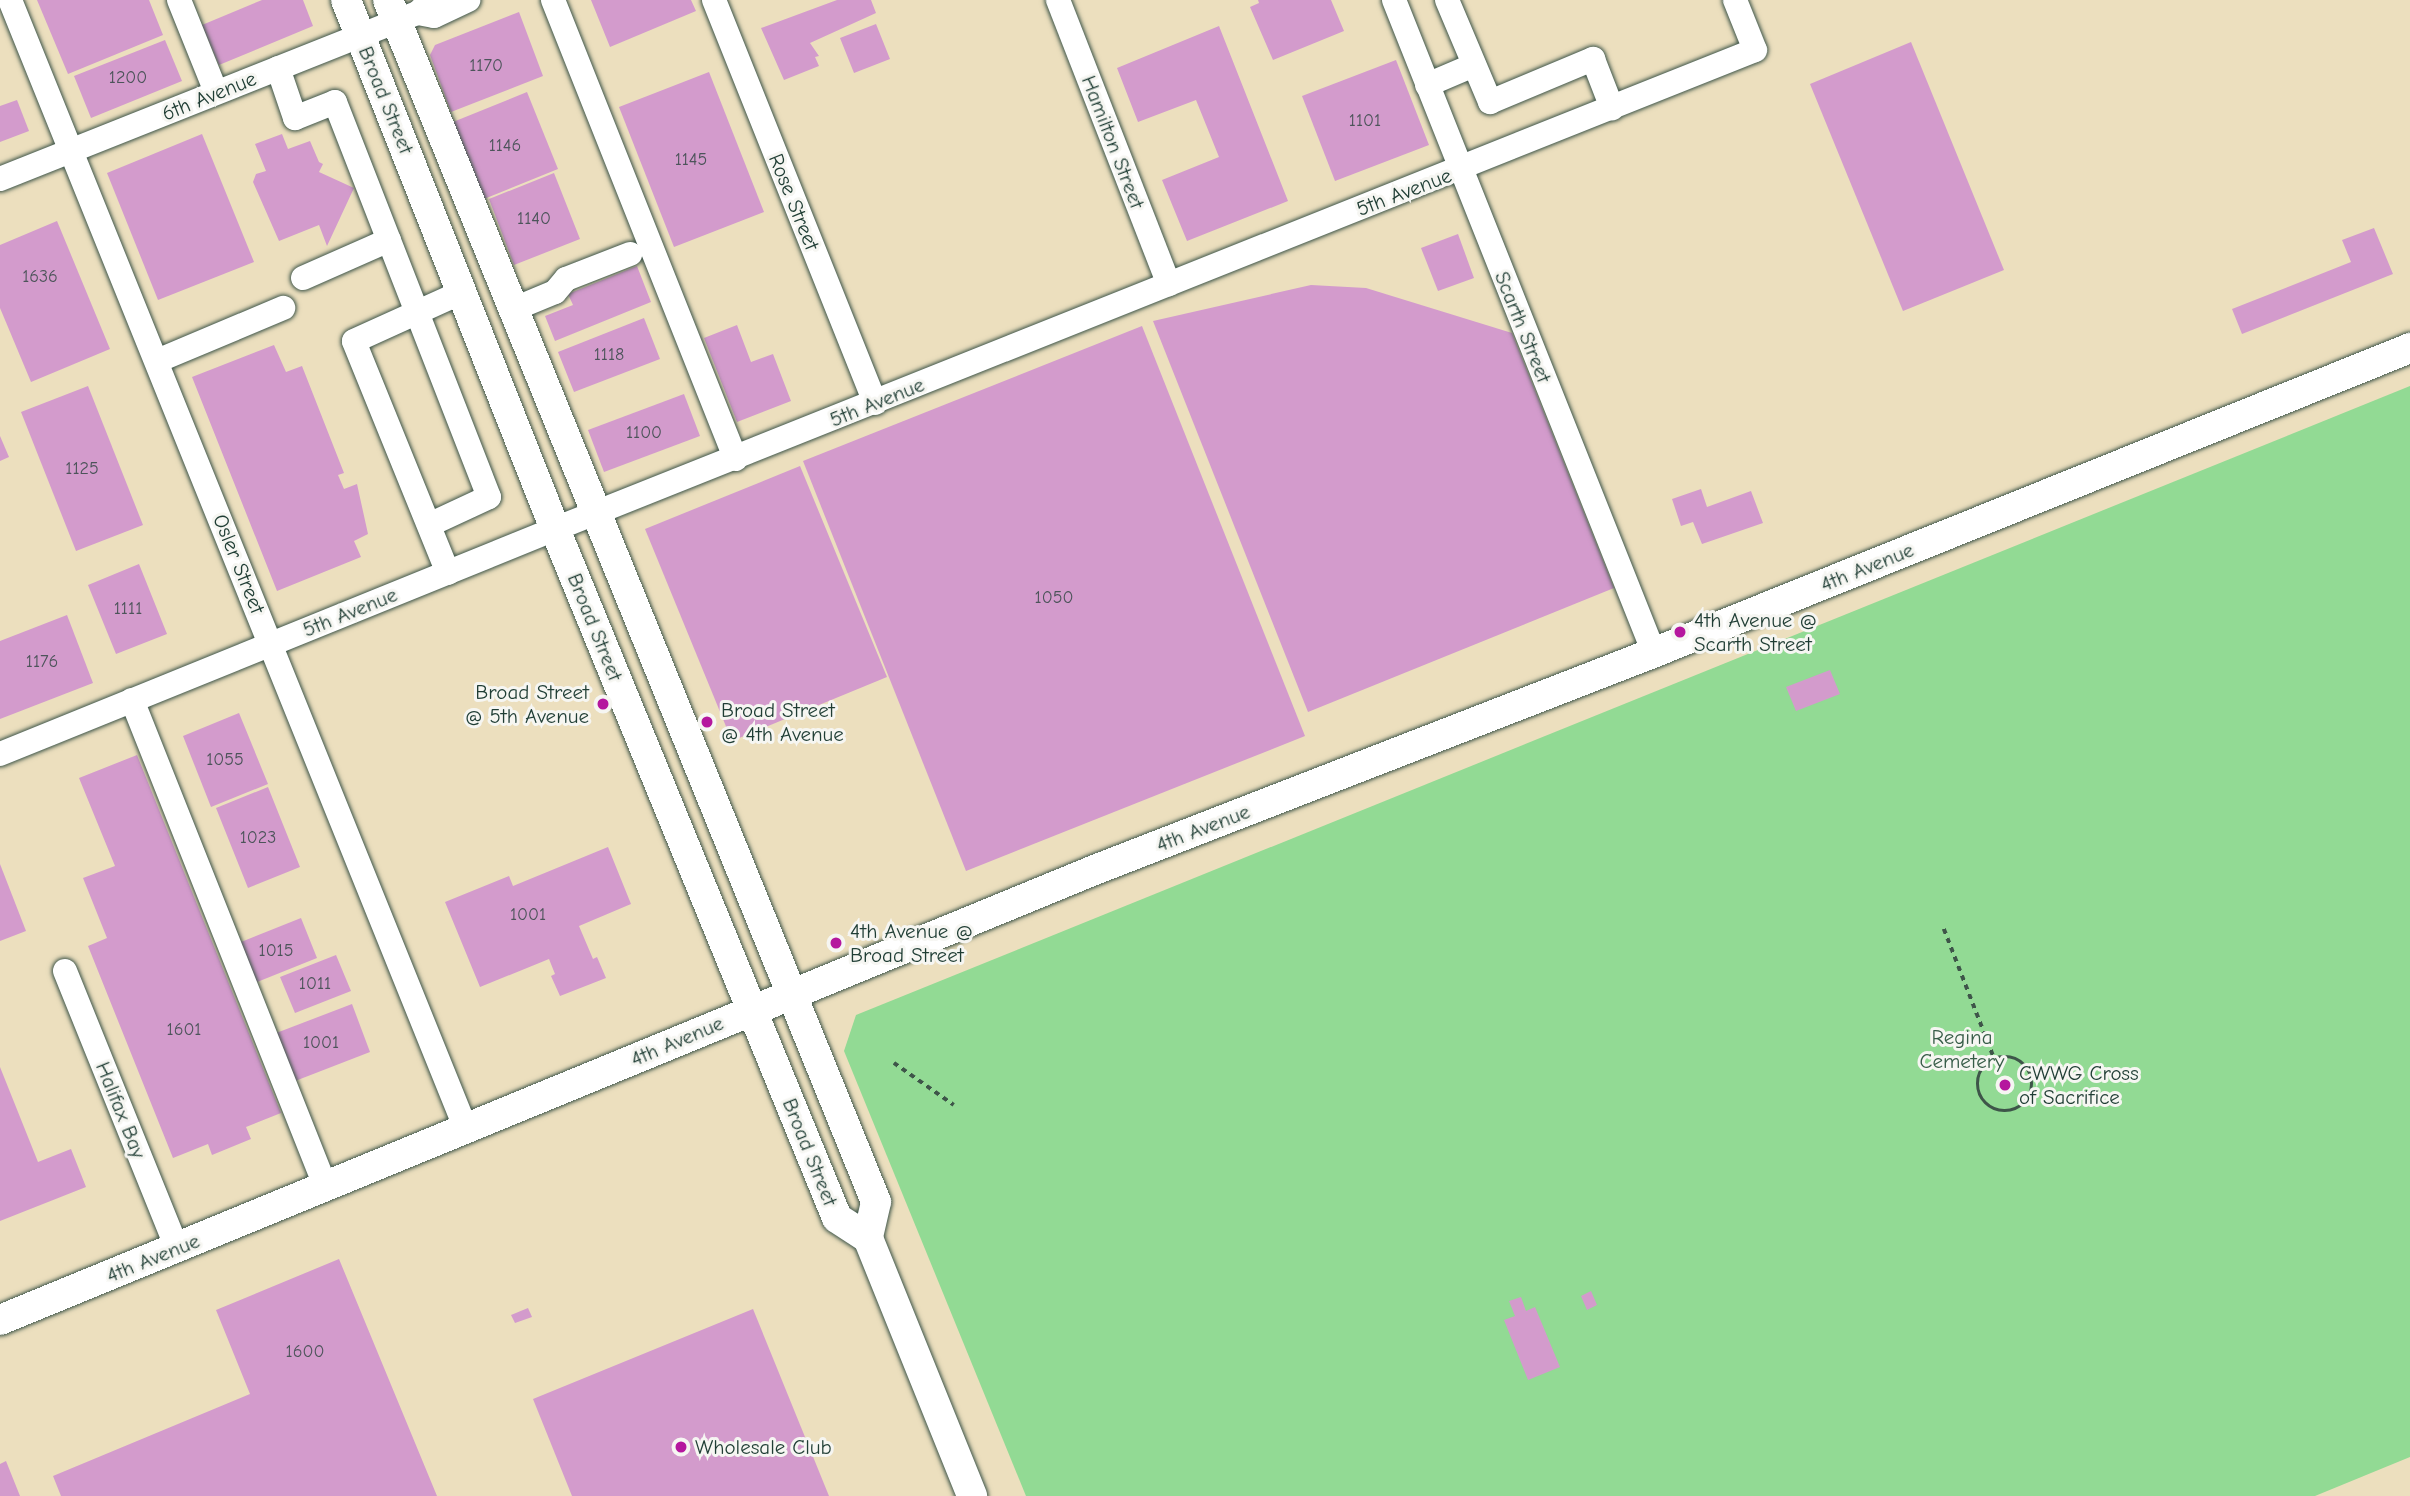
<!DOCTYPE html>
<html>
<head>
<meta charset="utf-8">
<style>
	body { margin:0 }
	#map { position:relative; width:2410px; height:1496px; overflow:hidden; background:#ecdfbe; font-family:"Comic Neue",sans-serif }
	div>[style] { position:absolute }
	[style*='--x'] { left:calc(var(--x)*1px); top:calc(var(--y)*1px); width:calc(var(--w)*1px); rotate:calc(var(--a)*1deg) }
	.green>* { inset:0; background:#92da94 }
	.building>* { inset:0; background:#d39bcc }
	.path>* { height:3.5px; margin-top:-1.75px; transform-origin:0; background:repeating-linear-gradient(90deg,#3e5549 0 5px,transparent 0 10px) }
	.path>.ring { margin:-1.75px; padding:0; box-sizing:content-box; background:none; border:3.5px solid #3e5549; border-radius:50% }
	.roads { filter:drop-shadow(0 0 2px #3e5549) drop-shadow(0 0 2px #3e5549) }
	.minor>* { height:24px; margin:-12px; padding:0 12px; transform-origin:12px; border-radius:12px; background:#fff }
	.major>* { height:30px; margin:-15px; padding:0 15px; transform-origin:15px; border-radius:15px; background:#fff }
	.dots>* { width:19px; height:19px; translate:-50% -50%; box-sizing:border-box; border:4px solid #f6f6f2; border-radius:50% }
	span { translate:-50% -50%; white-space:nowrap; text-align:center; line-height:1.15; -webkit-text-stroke:6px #f6f6f2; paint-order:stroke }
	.number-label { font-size:18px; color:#4c545a }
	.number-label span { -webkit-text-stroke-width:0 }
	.street-label { font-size:21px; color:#1f3d34 }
	.poi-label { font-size:21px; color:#1f3d34 }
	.left { translate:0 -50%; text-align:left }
	.right { translate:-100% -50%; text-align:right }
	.park-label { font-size:21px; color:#365c47 }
</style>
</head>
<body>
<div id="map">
	<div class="green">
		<div style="clip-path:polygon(2410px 386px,2410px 1457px,2315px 1496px,1026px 1496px,844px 1051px,856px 1015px)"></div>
	</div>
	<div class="building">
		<div style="clip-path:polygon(37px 0,149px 0,163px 35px,68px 74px)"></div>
		<div style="clip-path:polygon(262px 0,303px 0,313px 26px,219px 65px,202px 25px)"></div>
		<div style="clip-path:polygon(591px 0,691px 0,696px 11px,610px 47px)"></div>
		<div style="clip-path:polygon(837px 0,871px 0,876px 13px,810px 43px,819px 56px,815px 57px,819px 66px,784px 80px,761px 28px)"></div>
		<div style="clip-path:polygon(1258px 0,1331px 0,1344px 31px,1273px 60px,1250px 7px,1259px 3px)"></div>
		<div style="clip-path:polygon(519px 12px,543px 76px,451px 112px,430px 55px,435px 45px)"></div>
		<div style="clip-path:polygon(876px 24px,890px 59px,854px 73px,840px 38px)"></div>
		<div style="clip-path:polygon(1219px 26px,1288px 201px,1187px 241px,1162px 180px,1219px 157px,1196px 100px,1138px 122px,1117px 68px)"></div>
		<div style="clip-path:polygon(165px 40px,182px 81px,91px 118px,74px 76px)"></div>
		<div style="clip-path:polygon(1911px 42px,2004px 270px,1903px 311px,1810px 84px)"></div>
		<div style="clip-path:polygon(1396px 60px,1429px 145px,1335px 181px,1302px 96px)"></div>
		<div style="clip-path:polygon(709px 72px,764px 212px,674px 247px,619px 107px)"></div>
		<div style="clip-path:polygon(527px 92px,558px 169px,484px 199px,453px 122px)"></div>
		<div style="clip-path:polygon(17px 100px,29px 131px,0 142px,0 106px)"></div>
		<div style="clip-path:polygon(202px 134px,254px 262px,158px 300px,107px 173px)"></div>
		<div style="clip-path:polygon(282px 134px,288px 149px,310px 141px,319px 162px,323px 164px,319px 172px,354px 188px,327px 246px,319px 225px,279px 241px,253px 182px,256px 174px,266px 171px,255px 144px)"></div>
		<div style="clip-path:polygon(554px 173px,580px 239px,514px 265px,489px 199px)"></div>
		<div style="clip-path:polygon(57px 221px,110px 349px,31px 382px,0 308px,0 245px)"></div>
		<div style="clip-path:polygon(2374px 228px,2393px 274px,2242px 334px,2232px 309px,2351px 262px,2342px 240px)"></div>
		<div style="clip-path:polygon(1458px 234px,1474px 278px,1438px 291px,1421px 248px)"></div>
		<div style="clip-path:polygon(637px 266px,651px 302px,555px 341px,545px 316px,573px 305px,568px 294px)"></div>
		<div style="clip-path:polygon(1311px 285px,1366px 288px,1512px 333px,1614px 588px,1308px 712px,1153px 321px)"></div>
		<div style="clip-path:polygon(644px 318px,660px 359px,574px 392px,558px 352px)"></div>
		<div style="clip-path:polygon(737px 325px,751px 362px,773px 354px,791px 401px,737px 422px,704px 338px)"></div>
		<div style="clip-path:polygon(1142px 326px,1305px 736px,966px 871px,803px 461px)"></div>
		<div style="clip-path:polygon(274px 345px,286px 372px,302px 366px,344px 473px,338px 475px,344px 489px,357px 484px,368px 534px,354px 541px,361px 557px,277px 591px,192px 377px)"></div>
		<div style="clip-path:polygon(88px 386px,143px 525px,76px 551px,21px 412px)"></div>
		<div style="clip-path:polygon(684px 394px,700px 436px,604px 472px,588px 430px)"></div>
		<div style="clip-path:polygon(0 436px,9px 457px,0 461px)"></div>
		<div style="clip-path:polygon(800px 466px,887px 677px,732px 741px,645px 529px)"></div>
		<div style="clip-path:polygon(1701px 489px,1707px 507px,1751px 491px,1763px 523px,1702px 544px,1693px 522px,1681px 526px,1672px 499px)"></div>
		<div style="clip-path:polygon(139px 564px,167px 634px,116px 654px,88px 585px)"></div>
		<div style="clip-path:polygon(67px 615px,93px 683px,0 719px,0 641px)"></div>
		<div style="clip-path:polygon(1830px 670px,1840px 694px,1796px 711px,1786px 687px)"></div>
		<div style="clip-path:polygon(239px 713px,268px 784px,211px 807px,183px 736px)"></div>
		<div style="clip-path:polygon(137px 755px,281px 1113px,246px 1127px,251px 1139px,212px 1155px,208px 1144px,173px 1158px,88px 946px,107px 938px,83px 878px,115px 866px,79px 778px)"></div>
		<div style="clip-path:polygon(268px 787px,300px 867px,248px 888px,216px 808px)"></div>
		<div style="clip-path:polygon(608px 847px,631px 904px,579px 926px,593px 959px,597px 957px,606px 978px,560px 996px,551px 976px,555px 974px,549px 959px,480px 987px,445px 902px,509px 876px,513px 886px)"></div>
		<div style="clip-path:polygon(0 864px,26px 931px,0 941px)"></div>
		<div style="clip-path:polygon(301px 918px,317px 958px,252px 984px,236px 944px)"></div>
		<div style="clip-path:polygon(336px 955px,351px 991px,295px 1013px,280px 977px)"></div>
		<div style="clip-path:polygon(352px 1004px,370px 1052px,290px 1083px,271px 1035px)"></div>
		<div style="clip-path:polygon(0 1067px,38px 1162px,71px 1149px,86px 1187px,0 1221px)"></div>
		<div style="clip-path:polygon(339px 1259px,437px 1496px,61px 1496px,53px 1476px,250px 1394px,216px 1310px)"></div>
		<div style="clip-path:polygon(1591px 1291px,1597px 1305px,1587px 1310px,1581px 1296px)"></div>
		<div style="clip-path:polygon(1521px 1297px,1526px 1311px,1535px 1307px,1560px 1367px,1528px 1380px,1504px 1320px,1515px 1316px,1509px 1301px)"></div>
		<div style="clip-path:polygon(528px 1308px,532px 1317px,515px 1323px,511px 1315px)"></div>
		<div style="clip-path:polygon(753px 1309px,829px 1496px,572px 1496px,533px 1399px)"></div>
		<div style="clip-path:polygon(6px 1461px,20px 1496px,0 1496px,0 1464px)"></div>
	</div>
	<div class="path">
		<div style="--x:1944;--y:929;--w:138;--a:68.8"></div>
		<div class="ring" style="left:1978px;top:1057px;width:50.5px;height:50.5px"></div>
		<div style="--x:894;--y:1063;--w:73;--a:35"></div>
	</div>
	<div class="roads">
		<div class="minor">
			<div style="--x:10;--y:0;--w:1218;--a:68.01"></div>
			<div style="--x:179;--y:0;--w:99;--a:68.1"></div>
			<div style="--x:553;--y:0;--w:494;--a:68.3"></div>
			<div style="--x:714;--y:0;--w:434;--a:68.2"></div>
			<div style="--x:1058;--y:0;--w:305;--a:68.7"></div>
			<div style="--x:1394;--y:0;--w:703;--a:68.29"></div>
			<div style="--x:1447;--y:0;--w:111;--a:67.1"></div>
			<div style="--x:1490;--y:102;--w:112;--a:-22.7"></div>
			<div style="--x:1593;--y:59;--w:53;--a:68.8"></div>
			<div style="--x:418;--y:13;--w:16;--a:11"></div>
			<div style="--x:434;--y:16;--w:38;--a:-25"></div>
			<div style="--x:278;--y:68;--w:53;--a:71.2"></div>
			<div style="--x:295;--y:118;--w:43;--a:-21.8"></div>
			<div style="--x:335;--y:102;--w:424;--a:68.7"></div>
			<div style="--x:489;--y:497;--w:66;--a:155"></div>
			<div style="--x:1427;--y:85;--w:51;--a:-23.1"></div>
			<div style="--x:0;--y:179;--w:450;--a:-21.7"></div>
			<div style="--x:418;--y:13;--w:18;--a:-47"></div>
			<div style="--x:303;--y:278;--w:94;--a:-23.8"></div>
			<div style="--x:514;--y:309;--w:44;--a:-22.5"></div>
			<div style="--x:555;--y:292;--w:17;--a:-50"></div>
			<div style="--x:566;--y:279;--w:69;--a:-21.3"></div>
			<div style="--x:157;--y:361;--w:137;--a:-22.8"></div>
			<div style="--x:448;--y:573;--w:250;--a:-112.1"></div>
			<div style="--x:354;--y:341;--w:119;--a:-24.4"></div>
			<div style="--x:132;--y:700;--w:525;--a:68.32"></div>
			<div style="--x:0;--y:754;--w:599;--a:-22.07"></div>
			<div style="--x:555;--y:529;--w:1292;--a:-21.76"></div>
			<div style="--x:1755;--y:50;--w:54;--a:-111.8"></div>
			<div style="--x:65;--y:971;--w:299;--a:68"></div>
		</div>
		<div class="major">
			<div style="--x:346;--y:0;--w:569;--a:68.44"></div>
			<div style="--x:555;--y:529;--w:744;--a:67.74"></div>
			<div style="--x:837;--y:1218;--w:37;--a:33"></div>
			<div style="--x:388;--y:0;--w:1297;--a:67.9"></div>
			<div style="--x:876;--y:1202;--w:37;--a:103"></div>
			<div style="--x:868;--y:1238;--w:278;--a:68"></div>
			<div style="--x:0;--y:1320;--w:1186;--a:-22.35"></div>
			<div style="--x:1097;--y:869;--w:591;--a:-21.23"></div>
			<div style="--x:1648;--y:655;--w:822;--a:-21.94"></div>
		</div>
	</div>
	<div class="dots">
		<div style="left:1680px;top:632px;background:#b5179e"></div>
		<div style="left:603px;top:704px;background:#b5179e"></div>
		<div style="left:707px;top:722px;background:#b5179e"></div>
		<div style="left:836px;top:943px;background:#b5179e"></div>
		<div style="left:2005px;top:1085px;background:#b5179e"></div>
		<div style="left:681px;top:1447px;background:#b5179e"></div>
	</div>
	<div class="number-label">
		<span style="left:486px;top:66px">1170</span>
		<span style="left:128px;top:78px">1200</span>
		<span style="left:1365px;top:121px">1101</span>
		<span style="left:505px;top:146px">1146</span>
		<span style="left:691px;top:160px">1145</span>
		<span style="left:534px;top:219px">1140</span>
		<span style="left:40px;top:277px">1636</span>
		<span style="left:609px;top:355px">1118</span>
		<span style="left:644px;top:433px">1100</span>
		<span style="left:82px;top:469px">1125</span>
		<span style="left:1054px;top:598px">1050</span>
		<span style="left:128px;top:609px">1111</span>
		<span style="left:42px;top:662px">1176</span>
		<span style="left:225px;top:760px">1055</span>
		<span style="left:258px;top:838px">1023</span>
		<span style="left:528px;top:915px">1001</span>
		<span style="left:276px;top:951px">1015</span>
		<span style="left:315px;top:984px">1011</span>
		<span style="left:184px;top:1030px">1601</span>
		<span style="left:321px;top:1043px">1001</span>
		<span style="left:305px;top:1352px">1600</span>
	</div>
	<div class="street-label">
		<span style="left:209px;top:96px;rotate:-22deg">6th Avenue</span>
		<span style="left:386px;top:100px;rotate:68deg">Broad Street</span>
		<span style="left:1113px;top:142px;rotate:69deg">Hamilton Street</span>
		<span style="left:1404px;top:192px;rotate:-21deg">5th Avenue</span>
		<span style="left:794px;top:202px;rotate:68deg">Rose Street</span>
		<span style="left:1523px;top:327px;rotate:68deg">Scarth Street</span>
		<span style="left:877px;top:402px;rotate:-22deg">5th Avenue</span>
		<span style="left:239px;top:564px;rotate:68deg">Osler Street</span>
		<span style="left:1867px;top:567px;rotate:-22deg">4th Avenue</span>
		<span style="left:350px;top:612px;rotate:-22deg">5th Avenue</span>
		<span style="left:595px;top:627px;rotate:68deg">Broad Street</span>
		<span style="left:1203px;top:828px;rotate:-21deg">4th Avenue</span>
		<span style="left:677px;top:1041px;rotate:-23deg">4th Avenue</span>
		<span style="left:121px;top:1110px;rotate:68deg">Halifax Bay</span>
		<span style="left:810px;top:1152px;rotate:68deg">Broad Street</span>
		<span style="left:153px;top:1258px;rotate:-22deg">4th Avenue</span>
	</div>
	<div class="poi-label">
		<span class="left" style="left:1694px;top:632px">4th Avenue @<br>Scarth Street</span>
		<span class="right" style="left:589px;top:704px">Broad Street<br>@ 5th Avenue</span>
		<span class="left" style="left:721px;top:722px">Broad Street<br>@ 4th Avenue</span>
		<span class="left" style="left:850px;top:943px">4th Avenue @<br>Broad Street</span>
		<span class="left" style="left:2019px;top:1085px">CWWG Cross<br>of Sacrifice</span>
		<span class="left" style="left:695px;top:1447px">Wholesale Club</span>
	</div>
	<div class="park-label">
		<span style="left:1962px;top:1049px">Regina<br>Cemetery</span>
	</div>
</div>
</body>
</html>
